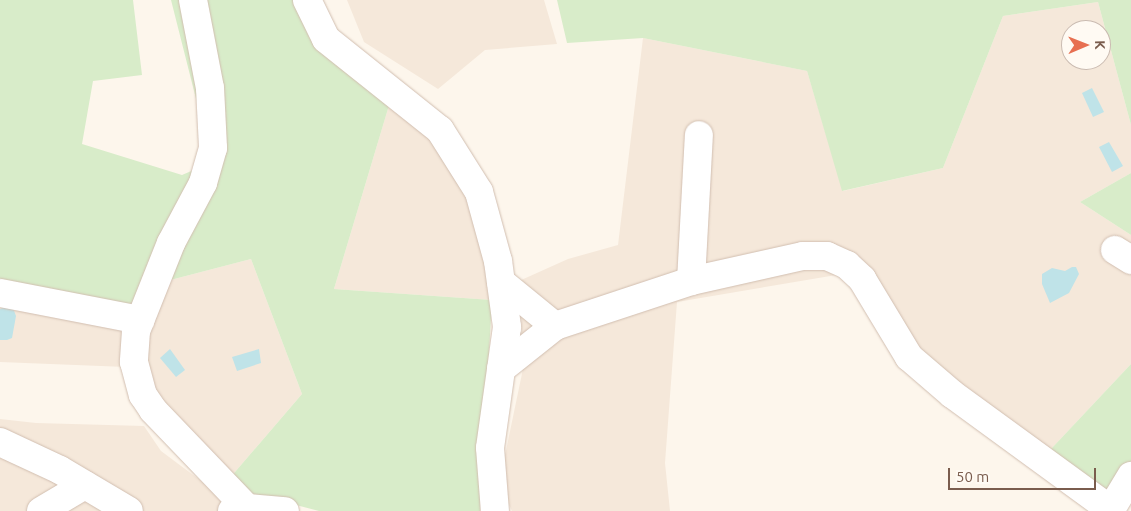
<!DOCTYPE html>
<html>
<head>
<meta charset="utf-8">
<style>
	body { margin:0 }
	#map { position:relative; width:1131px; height:511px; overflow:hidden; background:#fdf6ec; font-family:Ubuntu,sans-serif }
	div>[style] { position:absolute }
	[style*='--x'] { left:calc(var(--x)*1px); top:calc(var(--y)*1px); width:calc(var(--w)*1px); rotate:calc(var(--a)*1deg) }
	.residential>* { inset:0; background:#f5e8da }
	.green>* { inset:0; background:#d8ecc9 }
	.water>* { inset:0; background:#bfe3e8 }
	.roads { filter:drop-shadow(0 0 1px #d1beb0) drop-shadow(0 0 1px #d1beb0) }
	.minor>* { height:28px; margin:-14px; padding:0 14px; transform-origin:14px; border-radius:14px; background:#fff }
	span { translate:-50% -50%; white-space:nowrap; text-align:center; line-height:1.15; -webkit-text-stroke:4px #fffaf3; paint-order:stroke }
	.north { position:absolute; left:1061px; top:20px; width:50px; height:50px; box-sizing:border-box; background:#fffaf3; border:1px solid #cabbb1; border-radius:50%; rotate:89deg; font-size:14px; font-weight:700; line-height:20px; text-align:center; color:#7a5c4d }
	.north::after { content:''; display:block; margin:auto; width:18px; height:22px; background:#e76f51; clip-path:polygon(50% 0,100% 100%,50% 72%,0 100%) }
	.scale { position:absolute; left:948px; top:468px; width:148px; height:22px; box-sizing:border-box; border:2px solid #7a5c4d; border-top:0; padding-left:6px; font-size:15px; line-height:18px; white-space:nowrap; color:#7a5c4d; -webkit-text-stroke:4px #fffaf3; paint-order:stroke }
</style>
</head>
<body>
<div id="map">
	<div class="residential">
		<div style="clip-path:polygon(347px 0,544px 0,557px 44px,485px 50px,438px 89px,364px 42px)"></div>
		<div style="clip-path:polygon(evenodd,1098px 2px,1131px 125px,1131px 173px,1080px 202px,1131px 235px,1131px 364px,1051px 449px,933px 368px,866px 270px,677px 302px,665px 463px,670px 511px,512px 511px,499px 484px,524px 364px,519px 281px,568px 259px,618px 245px,643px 38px,807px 71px,843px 191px,943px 168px,1003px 16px,1098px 2px,1071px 30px,1101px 30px,1101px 60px,1071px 60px,1071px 30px)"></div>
		<div style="clip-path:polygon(390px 102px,454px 156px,487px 247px,492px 300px,334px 289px)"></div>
		<div style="clip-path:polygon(251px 259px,302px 394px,223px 486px,164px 439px,142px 334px,155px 284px)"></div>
		<div style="clip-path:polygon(0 286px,132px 311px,126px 367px,0 362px)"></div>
		<div style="clip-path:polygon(0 419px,36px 423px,144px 426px,161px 451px,224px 498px,252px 511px,0 511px)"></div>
	</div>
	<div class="green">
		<div style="clip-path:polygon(0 0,133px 0,142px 75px,93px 81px,82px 144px,182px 175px,212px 162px,171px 0,315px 0,334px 47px,390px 102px,334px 289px,492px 300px,480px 511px,319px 511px,223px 486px,302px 394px,251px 259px,155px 284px,138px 306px,0 286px)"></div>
		<div style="clip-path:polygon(557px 0,1131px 0,1131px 125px,1098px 2px,1003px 16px,943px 168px,842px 191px,807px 71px,643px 38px,567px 43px)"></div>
		<div style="clip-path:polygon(1131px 173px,1131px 235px,1080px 202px)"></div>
		<div style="clip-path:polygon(1131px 364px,1131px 503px,1125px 511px,1051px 449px)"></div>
	</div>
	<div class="water">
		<div style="clip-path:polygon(1092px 88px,1104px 112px,1093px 117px,1082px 93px)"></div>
		<div style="clip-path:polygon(1109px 142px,1123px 166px,1112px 172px,1099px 147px)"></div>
		<div style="clip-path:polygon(1072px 267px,1076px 267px,1079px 274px,1069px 293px,1050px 303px,1042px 284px,1042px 274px,1052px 268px,1065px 271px)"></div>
		<div style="clip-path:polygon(5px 307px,13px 308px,16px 316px,12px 338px,7px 340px,0 340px,0 309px)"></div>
		<div style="clip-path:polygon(170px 349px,185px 370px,176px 377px,160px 358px)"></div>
		<div style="clip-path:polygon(259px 349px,261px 363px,237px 371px,232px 357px)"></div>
	</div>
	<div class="roads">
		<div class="minor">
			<div style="--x:193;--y:0;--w:90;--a:79.1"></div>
			<div style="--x:210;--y:88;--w:60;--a:87.1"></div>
			<div style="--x:213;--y:148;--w:36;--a:106"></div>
			<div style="--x:203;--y:183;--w:68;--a:118.1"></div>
			<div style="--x:171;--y:243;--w:95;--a:111.7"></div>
			<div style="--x:136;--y:331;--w:31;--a:94"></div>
			<div style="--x:134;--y:362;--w:34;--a:75"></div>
			<div style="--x:143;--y:395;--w:18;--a:56"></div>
			<div style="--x:153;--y:410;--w:136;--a:46.2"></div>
			<div style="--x:307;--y:0;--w:43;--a:64"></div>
			<div style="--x:326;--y:39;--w:146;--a:38.6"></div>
			<div style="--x:440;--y:130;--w:73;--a:57.8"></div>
			<div style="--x:479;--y:192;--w:72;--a:74.6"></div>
			<div style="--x:498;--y:261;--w:67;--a:82.2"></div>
			<div style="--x:507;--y:327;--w:122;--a:98"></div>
			<div style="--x:490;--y:448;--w:63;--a:85.5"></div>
			<div style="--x:1115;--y:250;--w:19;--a:32"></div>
			<div style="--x:691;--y:281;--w:146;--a:-86.9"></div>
			<div style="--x:501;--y:282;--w:70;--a:39.2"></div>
			<div style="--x:0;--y:293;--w:143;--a:10.9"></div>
			<div style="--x:501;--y:369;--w:69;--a:-38.5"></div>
			<div style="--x:555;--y:326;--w:143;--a:-18.3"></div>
			<div style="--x:691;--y:281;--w:115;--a:-12.6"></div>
			<div style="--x:803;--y:256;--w:24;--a:0"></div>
			<div style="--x:827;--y:256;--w:22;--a:24"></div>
			<div style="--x:847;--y:265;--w:21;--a:43"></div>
			<div style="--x:862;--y:279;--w:91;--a:58.9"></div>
			<div style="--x:909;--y:357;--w:57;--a:40.7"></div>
			<div style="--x:952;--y:394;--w:197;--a:36.1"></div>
			<div style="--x:0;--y:442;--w:66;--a:25"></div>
			<div style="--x:60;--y:470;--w:80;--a:30.7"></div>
			<div style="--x:41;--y:511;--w:51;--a:-30.6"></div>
			<div style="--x:232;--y:511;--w:15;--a:-11"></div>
			<div style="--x:247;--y:508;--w:38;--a:5"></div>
			<div style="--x:1110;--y:511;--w:41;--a:-59"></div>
		</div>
	</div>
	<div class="north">K</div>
	<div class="scale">50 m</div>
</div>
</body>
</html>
